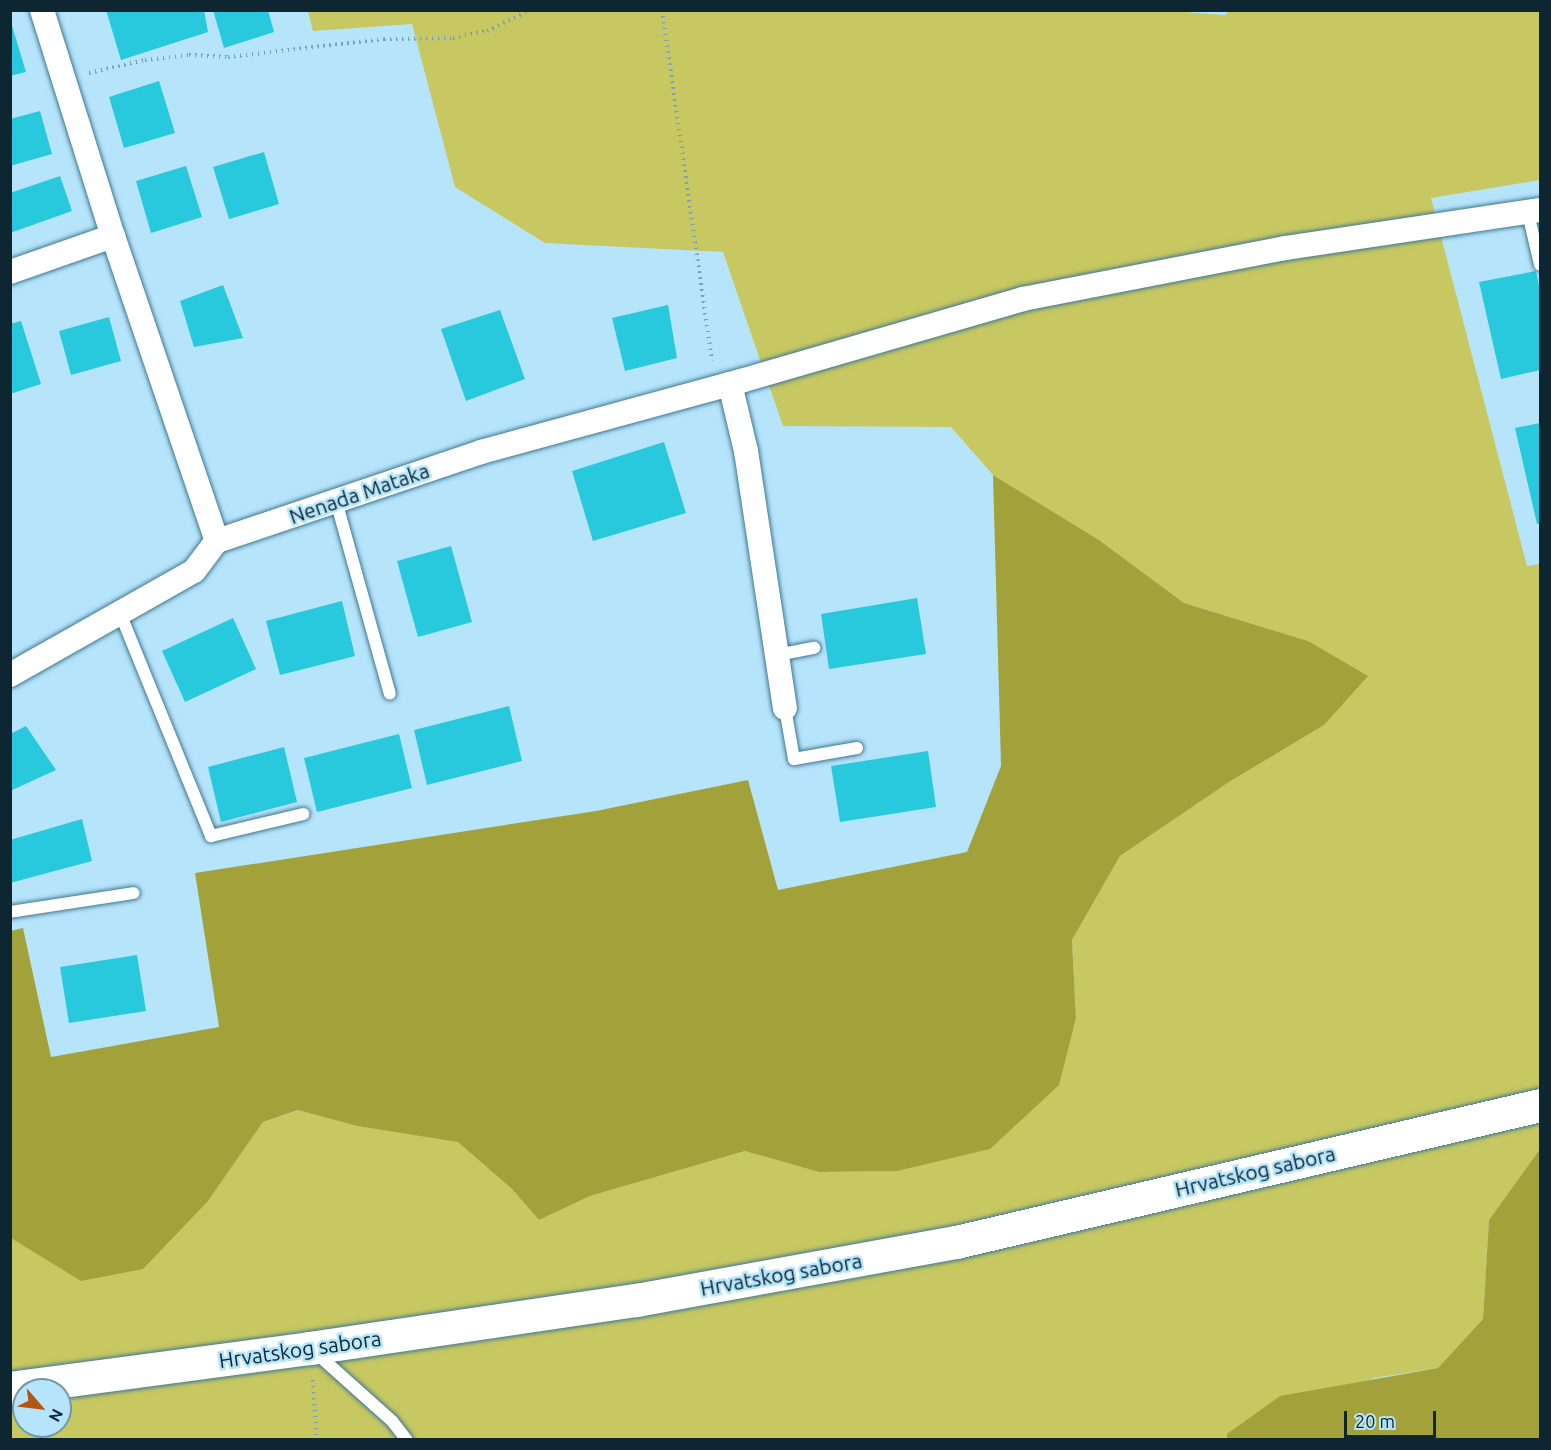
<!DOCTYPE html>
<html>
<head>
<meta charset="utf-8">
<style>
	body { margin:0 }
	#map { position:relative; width:1551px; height:1450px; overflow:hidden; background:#b6e4fb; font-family:Ubuntu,sans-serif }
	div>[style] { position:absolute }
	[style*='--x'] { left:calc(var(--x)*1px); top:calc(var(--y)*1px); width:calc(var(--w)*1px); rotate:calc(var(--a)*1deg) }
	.green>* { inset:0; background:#c8c862 }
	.forest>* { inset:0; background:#a3a23a }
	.building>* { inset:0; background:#28c8dd }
	.path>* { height:4px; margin-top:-2px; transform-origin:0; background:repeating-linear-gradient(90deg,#7ba1b4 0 1.5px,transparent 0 6px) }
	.roads { filter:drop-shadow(0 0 2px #3f7891) drop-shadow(0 0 2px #3f7891) }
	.lane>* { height:12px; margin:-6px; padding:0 6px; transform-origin:6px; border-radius:6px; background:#fff }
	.street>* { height:24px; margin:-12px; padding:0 12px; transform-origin:12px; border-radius:12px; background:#fff }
	.primary>* { height:33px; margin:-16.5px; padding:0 16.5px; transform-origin:16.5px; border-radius:16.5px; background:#fff }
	span { translate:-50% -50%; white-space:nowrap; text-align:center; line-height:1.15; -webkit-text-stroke:5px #b6e4fb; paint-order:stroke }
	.street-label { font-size:21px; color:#0e2631 }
	.frame { position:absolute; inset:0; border:12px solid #0e2631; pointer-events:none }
	.north { position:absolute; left:12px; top:1378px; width:60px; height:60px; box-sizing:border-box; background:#b6e4fb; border:2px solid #7398aa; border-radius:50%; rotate:118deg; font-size:16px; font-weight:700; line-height:24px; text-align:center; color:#0e2631 }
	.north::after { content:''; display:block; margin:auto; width:21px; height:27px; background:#b55511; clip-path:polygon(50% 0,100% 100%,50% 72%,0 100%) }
	.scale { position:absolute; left:1344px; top:1411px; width:92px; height:27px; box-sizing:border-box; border:3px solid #0e2631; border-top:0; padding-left:8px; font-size:18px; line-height:21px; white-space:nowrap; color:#0e2631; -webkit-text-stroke:4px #b6e4fb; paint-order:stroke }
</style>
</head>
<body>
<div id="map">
	<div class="green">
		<div style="clip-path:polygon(evenodd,1159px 10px,1225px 15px,1230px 10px,1540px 11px,1540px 180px,1431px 198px,1527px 566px,1540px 564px,1540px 1149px,1489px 1220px,1483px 1319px,1438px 1368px,1374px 1378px,1228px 1434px,1227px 1439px,11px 1439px,10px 1238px,21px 1242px,208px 1201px,263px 1122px,299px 1110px,357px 1126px,458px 1141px,511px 1188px,539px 1220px,590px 1196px,745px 1151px,819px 1172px,897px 1171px,1076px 1018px,1072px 940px,1120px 856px,1229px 782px,1324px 725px,1308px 641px,1184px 603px,1099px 540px,993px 475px,951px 427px,783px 426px,723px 252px,545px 243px,455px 187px,412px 24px,313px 31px,308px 11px,1159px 10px,24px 1390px,60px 1390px,60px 1426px,24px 1426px,24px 1390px)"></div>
	</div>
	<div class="forest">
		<div style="clip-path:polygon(993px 475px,1099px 540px,1184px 603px,1308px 641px,1368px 676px,1324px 725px,1229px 782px,1120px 856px,1072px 940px,1076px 1018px,1059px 1085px,990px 1149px,897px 1171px,819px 1172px,745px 1151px,590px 1196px,539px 1220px,511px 1188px,458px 1142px,357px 1126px,298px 1110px,263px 1122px,208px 1201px,143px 1269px,81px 1281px,11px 1238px,11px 931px,23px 928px,51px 1057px,219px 1027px,195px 873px,596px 811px,748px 780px,778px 890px,967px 852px,1001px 766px)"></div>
		<div style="clip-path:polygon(1540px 1149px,1540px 1439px,1227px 1439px,1227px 1434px,1280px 1396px,1438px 1368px,1483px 1319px,1489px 1220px)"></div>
	</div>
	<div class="building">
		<div style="clip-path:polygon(106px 10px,204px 10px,208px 32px,121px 60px)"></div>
		<div style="clip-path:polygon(213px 10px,268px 10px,274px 32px,224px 48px)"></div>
		<div style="clip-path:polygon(10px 19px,26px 72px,10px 76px)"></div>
		<div style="clip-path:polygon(159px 81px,175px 133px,124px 148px,109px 97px)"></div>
		<div style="clip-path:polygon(40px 111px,52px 154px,10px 166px,10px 119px)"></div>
		<div style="clip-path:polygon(264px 152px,279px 204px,229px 219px,213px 167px)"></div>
		<div style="clip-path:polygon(186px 166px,202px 217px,151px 233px,136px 181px)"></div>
		<div style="clip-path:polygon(60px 176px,72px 211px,10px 233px,10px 193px)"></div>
		<div style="clip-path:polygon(1536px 271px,1540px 290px,1540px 370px,1501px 379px,1479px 282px)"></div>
		<div style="clip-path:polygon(223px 285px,243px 338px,194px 347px,180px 301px)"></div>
		<div style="clip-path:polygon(668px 305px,677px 358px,625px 371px,612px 318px)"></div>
		<div style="clip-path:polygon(500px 310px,525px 379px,466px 401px,441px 329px)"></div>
		<div style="clip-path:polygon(109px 317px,121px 361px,71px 375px,59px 331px)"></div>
		<div style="clip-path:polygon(21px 321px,41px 384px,10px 394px,10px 324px)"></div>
		<div style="clip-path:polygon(1540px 423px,1540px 524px,1537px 524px,1515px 428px)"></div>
		<div style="clip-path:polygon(664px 442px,686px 513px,593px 541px,572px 471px)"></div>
		<div style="clip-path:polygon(451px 546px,472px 622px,418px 637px,397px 561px)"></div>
		<div style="clip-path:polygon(917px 598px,926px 654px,829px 669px,821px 614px)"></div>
		<div style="clip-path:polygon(342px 601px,355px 656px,280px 675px,266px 621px)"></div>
		<div style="clip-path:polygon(233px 618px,256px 669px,185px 702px,162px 651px)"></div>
		<div style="clip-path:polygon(509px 706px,522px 761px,427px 785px,414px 730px)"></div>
		<div style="clip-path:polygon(26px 726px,56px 770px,10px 791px,10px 734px)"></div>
		<div style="clip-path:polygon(399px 734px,412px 788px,317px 812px,304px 758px)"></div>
		<div style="clip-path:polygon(284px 747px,297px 802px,221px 822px,208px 767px)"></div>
		<div style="clip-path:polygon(928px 751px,936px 807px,840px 822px,831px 766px)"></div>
		<div style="clip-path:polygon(82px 819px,92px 861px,10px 883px,10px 840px)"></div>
		<div style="clip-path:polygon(137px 955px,146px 1011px,69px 1023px,60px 967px)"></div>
	</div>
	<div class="path">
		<div style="--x:662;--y:10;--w:354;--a:81.9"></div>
		<div style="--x:89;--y:73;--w:57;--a:-13.1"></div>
		<div style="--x:145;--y:60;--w:44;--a:-6.5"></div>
		<div style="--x:189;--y:55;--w:39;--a:3"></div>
		<div style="--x:228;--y:57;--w:157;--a:-6.6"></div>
		<div style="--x:384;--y:39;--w:69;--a:-0.8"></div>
		<div style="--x:453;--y:38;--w:35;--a:-12"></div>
		<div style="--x:487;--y:31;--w:48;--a:-26"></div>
		<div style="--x:313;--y:1380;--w:60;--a:86.2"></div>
	</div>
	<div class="roads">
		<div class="lane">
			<div style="--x:1528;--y:213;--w:53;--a:77"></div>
			<div style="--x:336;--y:501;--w:200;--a:74.4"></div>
			<div style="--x:120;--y:613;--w:241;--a:67.8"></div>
			<div style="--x:211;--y:836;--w:95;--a:-13.4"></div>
			<div style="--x:777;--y:655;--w:38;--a:-11"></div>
			<div style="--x:785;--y:708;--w:52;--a:80"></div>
			<div style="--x:794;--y:759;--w:64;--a:-9.9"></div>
			<div style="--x:10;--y:912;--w:125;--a:-8.7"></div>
			<div style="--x:316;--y:1353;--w:102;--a:41.8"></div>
			<div style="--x:392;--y:1421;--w:24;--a:52"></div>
		</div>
		<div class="street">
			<div style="--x:42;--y:10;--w:237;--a:72.6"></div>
			<div style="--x:113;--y:236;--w:322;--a:71.2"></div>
			<div style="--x:10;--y:272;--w:109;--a:-19.3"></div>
			<div style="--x:730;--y:384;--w:69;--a:76.6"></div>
			<div style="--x:746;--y:451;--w:260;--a:81.4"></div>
			<div style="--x:10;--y:675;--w:211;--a:-29.5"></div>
			<div style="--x:194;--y:571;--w:38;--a:-53"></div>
			<div style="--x:217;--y:541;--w:279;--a:-18.6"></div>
			<div style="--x:481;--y:452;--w:270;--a:-15.3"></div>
			<div style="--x:741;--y:381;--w:294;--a:-16.2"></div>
			<div style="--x:1023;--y:299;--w:267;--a:-11"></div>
			<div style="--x:1285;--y:248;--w:258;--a:-8.5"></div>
		</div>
		<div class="primary">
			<div style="--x:10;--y:1388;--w:303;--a:-7.6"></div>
			<div style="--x:310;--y:1348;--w:330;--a:-8.4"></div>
			<div style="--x:636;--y:1300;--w:325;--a:-10.3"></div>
			<div style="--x:956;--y:1242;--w:600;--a:-13.2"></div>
		</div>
	</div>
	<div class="street-label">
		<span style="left:359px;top:493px;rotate:-19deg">Nenada Mataka</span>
		<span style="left:1255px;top:1171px;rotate:-13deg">Hrvatskog sabora</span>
		<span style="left:781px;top:1274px;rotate:-10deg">Hrvatskog sabora</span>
		<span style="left:300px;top:1349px;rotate:-8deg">Hrvatskog sabora</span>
	</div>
	<div class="frame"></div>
	<div class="north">N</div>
	<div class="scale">20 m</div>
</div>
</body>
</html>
